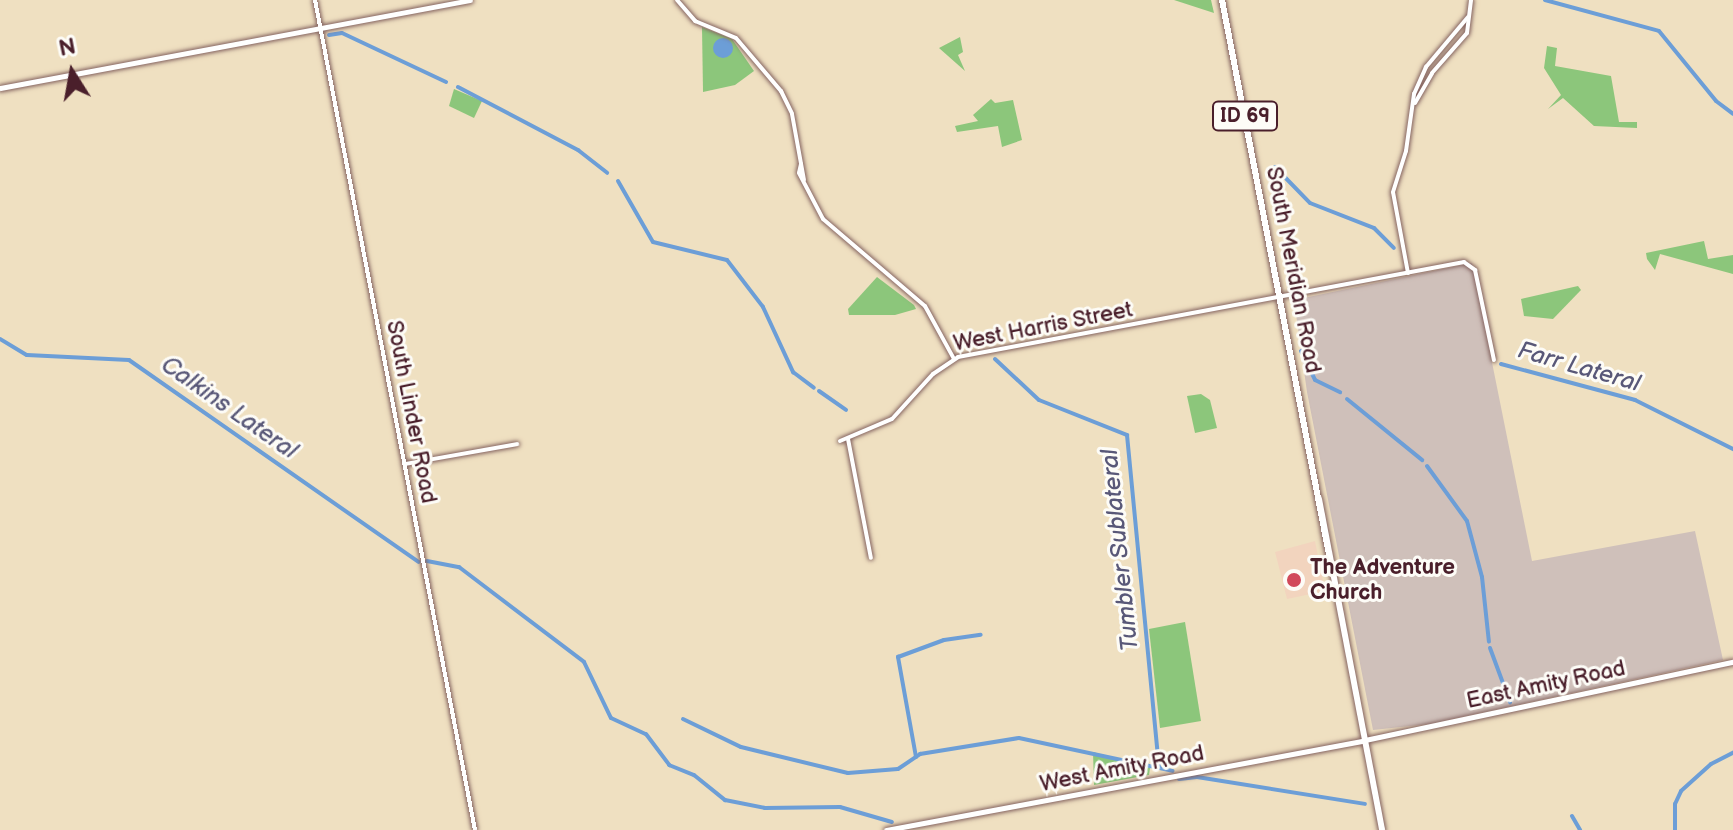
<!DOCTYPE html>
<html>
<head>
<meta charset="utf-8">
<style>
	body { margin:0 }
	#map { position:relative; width:1733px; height:830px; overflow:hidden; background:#efe0c1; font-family:"Balsamiq Sans",sans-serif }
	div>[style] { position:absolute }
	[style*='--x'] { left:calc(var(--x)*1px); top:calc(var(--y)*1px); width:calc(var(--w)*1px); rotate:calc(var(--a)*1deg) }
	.built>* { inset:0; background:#f2d4be }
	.industrial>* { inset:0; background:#cfc0ba }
	.green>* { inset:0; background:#8cc67b }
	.water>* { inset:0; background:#6c9ed7 }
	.round { border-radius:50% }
	.canal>* { height:4px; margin:-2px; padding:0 2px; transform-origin:2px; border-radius:2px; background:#6c9ed7 }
	.roads { filter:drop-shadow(0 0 2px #846360) drop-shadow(0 0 2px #846360) }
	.tertiary>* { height:4px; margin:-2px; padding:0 2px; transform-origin:2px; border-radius:2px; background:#fff }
	.secondary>* { height:5px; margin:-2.5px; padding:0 2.5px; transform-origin:2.5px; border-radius:2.5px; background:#fff }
	.primary>* { height:6px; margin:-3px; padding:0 3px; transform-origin:3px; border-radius:3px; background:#fff }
	.dots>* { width:22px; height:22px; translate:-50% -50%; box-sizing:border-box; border:4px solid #fdfcf7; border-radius:50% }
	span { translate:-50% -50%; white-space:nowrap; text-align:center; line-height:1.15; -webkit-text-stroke:6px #fdfcf7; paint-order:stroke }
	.shield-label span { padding:2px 6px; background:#fdfcf7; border:2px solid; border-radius:6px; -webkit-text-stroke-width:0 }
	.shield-label { font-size:20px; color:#4a1f2b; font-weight:700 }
	.street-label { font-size:22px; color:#4a1f2b }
	.poi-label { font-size:22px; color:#4a1f2b; font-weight:700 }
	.left { translate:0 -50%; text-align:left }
	.water-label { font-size:24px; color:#595878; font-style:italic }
	.north { position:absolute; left:32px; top:32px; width:80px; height:80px; -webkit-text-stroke:6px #fdfcf7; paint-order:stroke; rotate:349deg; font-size:22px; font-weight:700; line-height:32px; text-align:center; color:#4a1f2b }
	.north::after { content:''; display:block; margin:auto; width:28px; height:36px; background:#4a1f2b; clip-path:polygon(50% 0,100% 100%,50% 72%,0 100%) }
</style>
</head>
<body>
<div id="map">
	<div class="built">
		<div style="clip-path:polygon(1315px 541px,1325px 591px,1287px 599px,1275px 552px)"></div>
	</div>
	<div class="industrial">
		<div style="clip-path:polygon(1472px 263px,1532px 561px,1695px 531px,1723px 660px,1429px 724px,1373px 730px,1307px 392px,1294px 300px)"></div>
	</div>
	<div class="green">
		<div style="clip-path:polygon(1174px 0,1211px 0,1214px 13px)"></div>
		<div style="clip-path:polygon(702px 27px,732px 39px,754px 71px,735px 85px,703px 92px)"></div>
		<div style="clip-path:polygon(960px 37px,963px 52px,958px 55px,965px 71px,939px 48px)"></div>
		<div style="clip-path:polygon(1547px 46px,1557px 48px,1555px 66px,1611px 76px,1619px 122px,1637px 122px,1637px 128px,1594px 126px,1563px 98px,1548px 109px,1561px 95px,1544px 68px)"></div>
		<div style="clip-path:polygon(454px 89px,482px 101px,474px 118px,449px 106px)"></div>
		<div style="clip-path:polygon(991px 99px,995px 103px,1013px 100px,1022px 140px,1002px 147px,998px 126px,957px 132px,955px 126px,978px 121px,973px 115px)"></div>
		<div style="clip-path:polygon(1704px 241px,1708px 259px,1733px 255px,1733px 274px,1660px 254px,1655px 270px,1647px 259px,1646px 253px)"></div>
		<div style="clip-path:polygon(877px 277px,914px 305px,916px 309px,895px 315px,849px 315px,848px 309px)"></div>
		<div style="clip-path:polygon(1578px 286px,1581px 290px,1553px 319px,1524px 316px,1521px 299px)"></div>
		<div style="clip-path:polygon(1201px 394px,1210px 400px,1217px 428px,1195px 433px,1187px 396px)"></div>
		<div style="clip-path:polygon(1185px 622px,1201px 721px,1160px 728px,1149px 629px)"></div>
		<div style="clip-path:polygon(1093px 752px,1150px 768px,1149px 775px,1094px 785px)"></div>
	</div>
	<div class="water">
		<div class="round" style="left:713px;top:38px;width:20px;height:20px"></div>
	</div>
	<div class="canal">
		<div style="--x:1545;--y:0;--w:118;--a:15.2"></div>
		<div style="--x:1659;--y:31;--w:90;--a:50.8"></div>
		<div style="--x:1716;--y:101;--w:21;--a:37"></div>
		<div style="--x:329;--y:35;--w:13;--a:-9"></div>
		<div style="--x:342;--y:33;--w:115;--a:25.2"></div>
		<div style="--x:458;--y:87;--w:136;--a:27.7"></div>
		<div style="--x:578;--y:150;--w:37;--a:38"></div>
		<div style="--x:1275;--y:167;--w:50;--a:45.8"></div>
		<div style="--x:1310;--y:203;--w:69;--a:21.3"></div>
		<div style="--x:1374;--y:228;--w:28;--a:45"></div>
		<div style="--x:618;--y:181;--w:70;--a:60.2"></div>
		<div style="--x:653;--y:242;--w:76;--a:13.7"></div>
		<div style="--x:727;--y:260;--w:59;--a:52.5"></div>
		<div style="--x:763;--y:307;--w:72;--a:65.2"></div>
		<div style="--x:793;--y:372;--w:26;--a:37"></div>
		<div style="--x:0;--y:339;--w:31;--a:31"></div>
		<div style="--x:27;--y:355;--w:102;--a:2.8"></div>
		<div style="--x:129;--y:360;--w:353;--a:34.9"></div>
		<div style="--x:1301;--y:351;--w:32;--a:64"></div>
		<div style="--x:1315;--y:380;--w:28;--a:26"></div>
		<div style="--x:995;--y:359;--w:60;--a:43"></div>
		<div style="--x:1039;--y:400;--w:95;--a:21.7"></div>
		<div style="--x:1127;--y:435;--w:334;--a:84.5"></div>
		<div style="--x:1501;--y:364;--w:139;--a:15"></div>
		<div style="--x:1635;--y:400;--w:110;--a:26.6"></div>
		<div style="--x:819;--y:391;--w:33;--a:35"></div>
		<div style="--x:1347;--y:399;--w:97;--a:39.1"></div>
		<div style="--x:1427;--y:466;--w:68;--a:54"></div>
		<div style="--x:1467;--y:521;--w:58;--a:75"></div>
		<div style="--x:1482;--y:577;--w:65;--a:83.9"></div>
		<div style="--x:427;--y:561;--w:33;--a:11"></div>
		<div style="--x:459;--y:567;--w:157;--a:37.2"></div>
		<div style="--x:584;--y:662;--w:62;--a:64.3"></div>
		<div style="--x:611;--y:718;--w:38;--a:25"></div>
		<div style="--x:646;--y:734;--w:39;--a:53"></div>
		<div style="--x:669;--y:765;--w:27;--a:22"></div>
		<div style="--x:694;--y:775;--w:40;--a:39"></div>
		<div style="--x:725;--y:800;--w:41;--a:11.3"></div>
		<div style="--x:765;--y:808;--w:75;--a:-0.8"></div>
		<div style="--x:840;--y:807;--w:54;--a:16.1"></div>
		<div style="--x:1490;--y:648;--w:58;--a:69.7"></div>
		<div style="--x:683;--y:719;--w:64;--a:25.8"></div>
		<div style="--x:741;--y:747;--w:110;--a:13.7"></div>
		<div style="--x:848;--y:773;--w:50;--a:-4.6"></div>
		<div style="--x:898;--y:769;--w:27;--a:-34"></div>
		<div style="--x:920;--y:754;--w:100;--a:-9.2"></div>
		<div style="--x:1019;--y:738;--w:157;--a:12.1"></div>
		<div style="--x:916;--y:757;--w:102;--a:-100.2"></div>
		<div style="--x:898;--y:657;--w:49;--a:-20.3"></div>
		<div style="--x:944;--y:640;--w:37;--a:-8"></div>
		<div style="--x:1179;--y:779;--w:18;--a:-6"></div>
		<div style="--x:1197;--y:777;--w:170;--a:9.1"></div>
		<div style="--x:1572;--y:816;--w:16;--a:60"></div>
		<div style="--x:1675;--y:830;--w:26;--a:-90"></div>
		<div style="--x:1675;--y:804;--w:14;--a:-65"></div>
		<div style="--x:1681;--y:791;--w:40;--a:-42"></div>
		<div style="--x:1711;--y:764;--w:25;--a:-27"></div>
	</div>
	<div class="roads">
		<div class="tertiary">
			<div style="--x:315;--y:0;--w:845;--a:79.09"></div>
			<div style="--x:677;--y:0;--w:28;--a:49"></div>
			<div style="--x:695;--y:21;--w:44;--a:22.5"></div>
			<div style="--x:736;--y:38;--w:70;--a:49.7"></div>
			<div style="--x:781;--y:91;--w:25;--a:64"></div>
			<div style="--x:792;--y:114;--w:67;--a:79.7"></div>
			<div style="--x:1415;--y:103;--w:34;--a:-60"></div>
			<div style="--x:1432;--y:73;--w:53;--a:-48.8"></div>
			<div style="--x:1467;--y:33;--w:33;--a:-83"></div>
			<div style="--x:801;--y:164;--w:9;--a:103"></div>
			<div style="--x:799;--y:173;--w:52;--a:62.4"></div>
			<div style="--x:823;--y:219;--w:134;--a:40.5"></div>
			<div style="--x:925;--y:306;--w:60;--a:61.3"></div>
			<div style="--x:1408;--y:273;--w:82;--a:-100.5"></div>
			<div style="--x:1393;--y:192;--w:43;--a:-72.4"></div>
			<div style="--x:1406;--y:151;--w:58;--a:-82"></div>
			<div style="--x:1414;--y:94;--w:30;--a:-66"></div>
			<div style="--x:1426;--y:67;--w:65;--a:-50"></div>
			<div style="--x:848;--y:439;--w:121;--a:79.1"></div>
			<div style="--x:840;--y:441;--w:56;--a:-22.9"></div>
			<div style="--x:892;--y:419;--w:61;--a:-47.7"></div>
			<div style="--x:933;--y:374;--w:30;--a:-34"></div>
			<div style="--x:958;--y:357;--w:515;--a:-10.63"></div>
			<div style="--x:1464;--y:262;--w:14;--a:36"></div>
			<div style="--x:1475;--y:270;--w:92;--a:78.1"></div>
			<div style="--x:405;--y:464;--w:114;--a:-10.1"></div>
		</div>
		<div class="secondary">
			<div style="--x:0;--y:88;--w:478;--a:-10.6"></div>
			<div style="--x:886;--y:830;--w:487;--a:-10.6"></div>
			<div style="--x:1365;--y:740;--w:376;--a:-12"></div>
		</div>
		<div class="primary">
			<div style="--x:1222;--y:0;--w:570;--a:79.08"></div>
			<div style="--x:1319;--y:499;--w:337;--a:79.2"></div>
		</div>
	</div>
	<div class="dots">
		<div style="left:1294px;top:580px;background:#d1495b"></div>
	</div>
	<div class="shield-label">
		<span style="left:1245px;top:116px">ID 69</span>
	</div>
	<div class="street-label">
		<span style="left:1293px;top:270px;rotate:79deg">South Meridian Road</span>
		<span style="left:1043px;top:327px;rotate:-11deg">West Harris Street</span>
		<span style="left:411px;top:412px;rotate:79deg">South Linder Road</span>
		<span style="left:1546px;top:685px;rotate:-12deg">East Amity Road</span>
		<span style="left:1122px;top:769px;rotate:-11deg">West Amity Road</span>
	</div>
	<div class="poi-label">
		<span class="left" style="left:1310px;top:580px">The Adventure<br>Church</span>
	</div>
	<div class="water-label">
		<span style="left:1579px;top:367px;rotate:16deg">Farr Lateral</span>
		<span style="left:229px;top:408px;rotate:35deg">Calkins Lateral</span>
		<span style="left:1120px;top:550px;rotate:-96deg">Tumbler Sublateral</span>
	</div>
	<div class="north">N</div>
</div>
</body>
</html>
